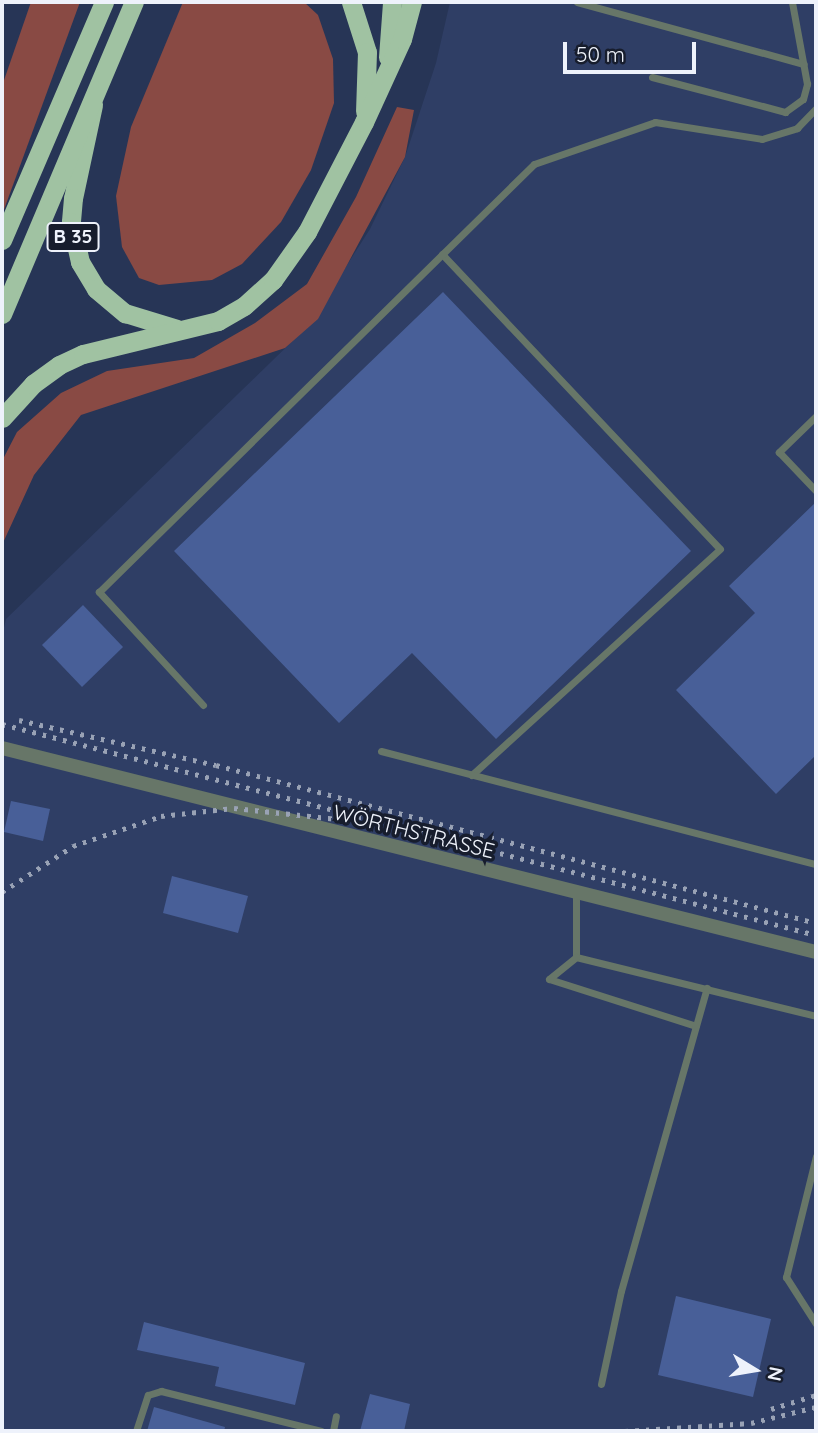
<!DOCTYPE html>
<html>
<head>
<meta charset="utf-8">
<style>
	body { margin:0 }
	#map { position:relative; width:818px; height:1433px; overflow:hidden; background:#273556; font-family:Quicksand,sans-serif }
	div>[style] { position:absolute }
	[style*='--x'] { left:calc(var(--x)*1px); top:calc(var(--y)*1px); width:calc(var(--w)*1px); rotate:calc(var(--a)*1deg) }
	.built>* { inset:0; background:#2f3e65 }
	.green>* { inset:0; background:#894a44 }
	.building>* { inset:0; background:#485f98 }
	.service>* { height:7px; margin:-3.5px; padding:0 3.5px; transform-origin:3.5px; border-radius:3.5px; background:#677668 }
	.minor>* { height:14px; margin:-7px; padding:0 7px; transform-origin:7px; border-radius:7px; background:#677668 }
	.trunk>* { height:19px; margin:-9.5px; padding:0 9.5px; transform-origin:9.5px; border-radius:9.5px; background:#a0c2a2 }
	.rail>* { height:5px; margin-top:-2.5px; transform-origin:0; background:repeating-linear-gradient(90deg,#99a2b5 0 3.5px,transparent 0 10.5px) }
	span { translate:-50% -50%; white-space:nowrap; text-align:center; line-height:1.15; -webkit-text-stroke:7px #171d2d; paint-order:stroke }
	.shield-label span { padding:2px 5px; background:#171d2d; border:2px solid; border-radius:5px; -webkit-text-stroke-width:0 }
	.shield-label { font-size:19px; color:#eef2fb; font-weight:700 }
	.street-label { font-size:21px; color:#eef2fb }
	.frame { position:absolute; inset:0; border:4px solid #eef2fb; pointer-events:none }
	.north { position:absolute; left:720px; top:1335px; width:70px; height:70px; -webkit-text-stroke:5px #171d2d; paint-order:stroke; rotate:101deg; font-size:19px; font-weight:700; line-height:28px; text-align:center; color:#eef2fb }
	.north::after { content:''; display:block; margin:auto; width:24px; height:32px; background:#eef2fb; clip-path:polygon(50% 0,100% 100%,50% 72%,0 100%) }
	.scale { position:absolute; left:563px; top:42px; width:133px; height:32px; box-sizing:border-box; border:4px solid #eef2fb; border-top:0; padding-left:9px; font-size:21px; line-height:24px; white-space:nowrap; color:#eef2fb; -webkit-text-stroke:5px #171d2d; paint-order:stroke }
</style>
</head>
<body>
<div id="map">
	<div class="built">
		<div style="clip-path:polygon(450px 2px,816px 2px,816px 1431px,2px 1431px,2px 636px,6px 619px,308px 326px,370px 229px,405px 157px,436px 63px)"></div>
	</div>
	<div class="green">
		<div style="clip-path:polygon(31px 2px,80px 2px,2px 215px,2px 86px)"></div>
		<div style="clip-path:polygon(183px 2px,304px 2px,318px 15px,333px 59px,334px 103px,311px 170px,281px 222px,242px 264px,212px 280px,159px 285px,139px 278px,122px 247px,116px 196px,131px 127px)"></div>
		<div style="clip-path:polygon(397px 107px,414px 110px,405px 157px,318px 319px,285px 348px,81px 415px,34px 475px,2px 545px,2px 461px,17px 432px,61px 393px,107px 371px,194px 358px,255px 323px,307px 284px,356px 197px)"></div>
	</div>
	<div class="building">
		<div style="clip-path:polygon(443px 292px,691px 551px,496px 739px,412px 653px,339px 723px,174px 551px)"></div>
		<div style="clip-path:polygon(816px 502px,816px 755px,776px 794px,676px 690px,755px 613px,729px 586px)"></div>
		<div style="clip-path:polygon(83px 605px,123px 647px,82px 687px,42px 645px)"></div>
		<div style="clip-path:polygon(11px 801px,50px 809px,43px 841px,4px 832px)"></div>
		<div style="clip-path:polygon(172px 876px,248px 896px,238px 933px,163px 913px)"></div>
		<div style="clip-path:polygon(676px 1296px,771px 1319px,753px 1397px,658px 1375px)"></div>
		<div style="clip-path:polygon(144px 1322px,305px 1363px,295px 1405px,215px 1386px,219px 1367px,137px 1350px)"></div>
		<div style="clip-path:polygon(370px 1394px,410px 1404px,404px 1431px,360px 1431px)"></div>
		<div style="clip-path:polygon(154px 1407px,225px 1427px,224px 1431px,147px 1431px)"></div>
	</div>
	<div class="service">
		<div style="--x:577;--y:2;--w:235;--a:15.3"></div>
		<div style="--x:652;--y:77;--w:138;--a:14.7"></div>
		<div style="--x:785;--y:112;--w:22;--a:-36"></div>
		<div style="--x:803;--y:99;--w:16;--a:-75"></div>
		<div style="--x:807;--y:84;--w:83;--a:-100.4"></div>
		<div style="--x:442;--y:254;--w:405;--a:46.7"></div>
		<div style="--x:720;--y:549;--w:336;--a:137.7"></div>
		<div style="--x:816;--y:416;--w:52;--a:135.8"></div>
		<div style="--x:779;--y:452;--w:54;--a:46.5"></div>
		<div style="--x:203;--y:705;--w:154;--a:-132.6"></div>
		<div style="--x:99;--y:592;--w:610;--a:-44.54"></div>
		<div style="--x:534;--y:164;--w:128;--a:-19.1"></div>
		<div style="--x:655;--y:122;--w:108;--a:9"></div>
		<div style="--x:762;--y:139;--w:37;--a:-17"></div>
		<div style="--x:797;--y:128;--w:28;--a:-46"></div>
		<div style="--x:381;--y:751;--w:449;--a:14.6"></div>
		<div style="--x:576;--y:892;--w:65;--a:90"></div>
		<div style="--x:576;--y:957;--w:247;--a:13.8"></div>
		<div style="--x:549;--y:979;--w:154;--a:17.7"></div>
		<div style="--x:549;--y:979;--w:35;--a:-39"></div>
		<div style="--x:816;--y:1156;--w:125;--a:103.9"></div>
		<div style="--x:786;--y:1277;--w:56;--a:57.4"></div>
		<div style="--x:601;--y:1384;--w:95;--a:-77.9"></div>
		<div style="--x:621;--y:1291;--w:315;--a:-74.2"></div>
		<div style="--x:136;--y:1431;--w:38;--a:-72"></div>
		<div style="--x:148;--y:1395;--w:14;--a:-17"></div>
		<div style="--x:161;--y:1391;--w:165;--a:14"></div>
		<div style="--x:333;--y:1431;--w:15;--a:-79"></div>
	</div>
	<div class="minor">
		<div style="--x:2;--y:748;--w:839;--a:14.07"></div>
	</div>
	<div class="trunk">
		<div style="--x:351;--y:2;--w:52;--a:72.3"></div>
		<div style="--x:367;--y:52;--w:59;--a:91.9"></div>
		<div style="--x:388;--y:57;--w:55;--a:-85.8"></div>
		<div style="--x:93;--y:105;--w:95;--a:102.1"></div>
		<div style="--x:73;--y:198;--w:24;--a:95"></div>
		<div style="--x:71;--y:222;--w:41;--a:77.3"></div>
		<div style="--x:80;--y:262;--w:31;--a:59"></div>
		<div style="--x:96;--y:289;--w:38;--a:40"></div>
		<div style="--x:125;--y:313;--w:54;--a:17.1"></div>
		<div style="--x:2;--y:240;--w:259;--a:-66.8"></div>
		<div style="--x:2;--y:314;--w:339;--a:-67.1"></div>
		<div style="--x:2;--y:418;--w:46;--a:-47.6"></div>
		<div style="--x:33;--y:384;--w:32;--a:-36"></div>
		<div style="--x:59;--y:365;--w:26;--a:-25"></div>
		<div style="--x:83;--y:354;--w:139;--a:-13.7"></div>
		<div style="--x:218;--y:321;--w:30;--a:-30"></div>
		<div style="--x:244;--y:306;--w:39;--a:-42"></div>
		<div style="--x:273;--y:280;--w:59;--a:-54.7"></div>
		<div style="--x:307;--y:232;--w:124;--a:-62.6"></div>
		<div style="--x:364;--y:122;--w:91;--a:-65.4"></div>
		<div style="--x:402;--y:39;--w:38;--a:-75"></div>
	</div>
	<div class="rail">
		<div style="--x:19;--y:720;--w:202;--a:12.9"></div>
		<div style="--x:216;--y:765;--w:620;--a:14.75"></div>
		<div style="--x:2;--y:724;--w:841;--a:14.53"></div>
		<div style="--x:2;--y:892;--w:85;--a:-32.9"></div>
		<div style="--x:73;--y:846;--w:93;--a:-18.8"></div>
		<div style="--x:161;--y:816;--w:73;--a:-6.3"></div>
		<div style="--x:234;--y:808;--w:104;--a:6.1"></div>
		<div style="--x:771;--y:1409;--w:47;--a:-17.3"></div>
		<div style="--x:625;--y:1431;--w:126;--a:-3.6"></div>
		<div style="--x:751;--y:1423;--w:67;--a:-13.8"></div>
	</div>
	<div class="shield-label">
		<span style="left:73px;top:237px">B 35</span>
	</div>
	<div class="street-label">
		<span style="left:414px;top:831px;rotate:14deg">WÖRTHSTRASSE</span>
	</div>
	<div class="frame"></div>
	<div class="north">N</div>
	<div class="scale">50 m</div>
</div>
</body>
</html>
